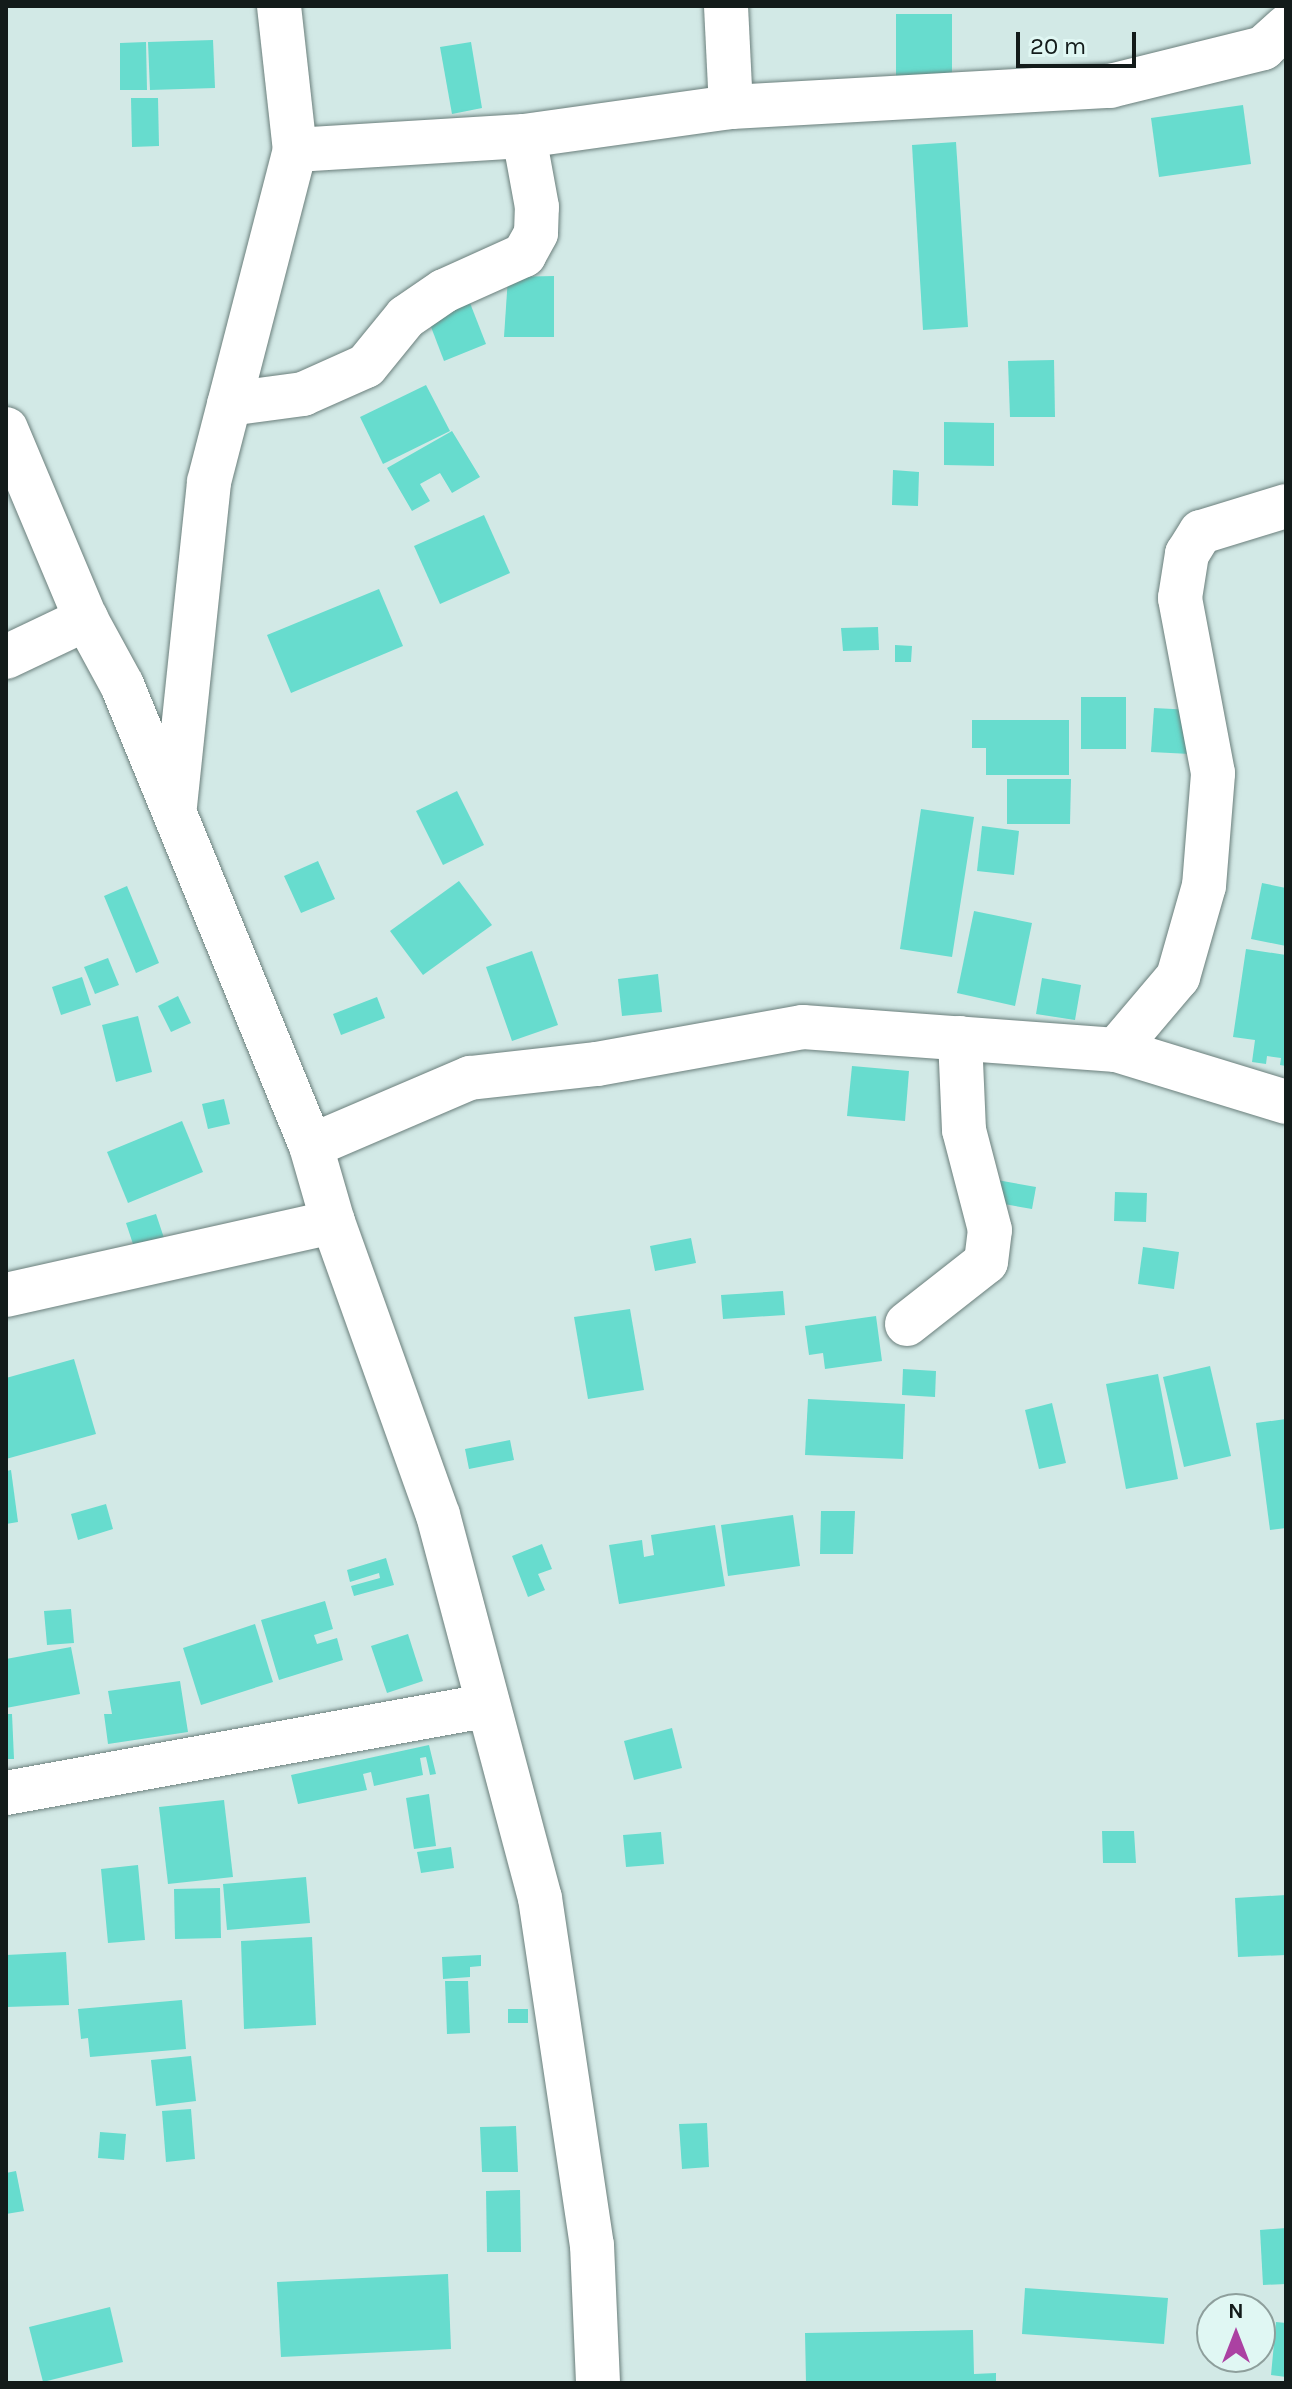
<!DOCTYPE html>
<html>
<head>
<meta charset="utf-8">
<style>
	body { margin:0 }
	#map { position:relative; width:1292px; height:2389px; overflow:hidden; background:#d2e9e6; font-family:Karla,sans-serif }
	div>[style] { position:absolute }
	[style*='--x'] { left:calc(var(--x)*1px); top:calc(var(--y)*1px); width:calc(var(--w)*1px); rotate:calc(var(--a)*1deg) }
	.building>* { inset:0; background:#67dcce }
	.roads { filter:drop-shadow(0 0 2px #6b7f7c) drop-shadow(0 0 2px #6b7f7c) }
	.minor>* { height:44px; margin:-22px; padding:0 22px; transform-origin:22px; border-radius:22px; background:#fff }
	span { translate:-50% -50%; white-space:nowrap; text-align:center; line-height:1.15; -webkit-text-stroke:8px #e0f7f3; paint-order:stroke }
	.frame { position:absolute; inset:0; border:8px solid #131b1a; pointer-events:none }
	.north { position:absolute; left:1196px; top:2293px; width:80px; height:80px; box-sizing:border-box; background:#e0f7f3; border:2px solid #8e9f9c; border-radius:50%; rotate:0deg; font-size:22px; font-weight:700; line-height:32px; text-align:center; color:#131b1a }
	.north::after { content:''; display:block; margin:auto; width:28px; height:36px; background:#ab41a2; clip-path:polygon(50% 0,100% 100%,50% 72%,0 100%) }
	.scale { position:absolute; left:1016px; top:32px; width:120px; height:36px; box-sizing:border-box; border:4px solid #131b1a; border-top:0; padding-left:10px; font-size:24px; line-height:28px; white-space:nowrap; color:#131b1a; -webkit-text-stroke:6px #e0f7f3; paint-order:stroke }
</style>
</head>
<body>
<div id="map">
	<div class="building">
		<div style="clip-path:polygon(896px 14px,952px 14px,952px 78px,896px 78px)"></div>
		<div style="clip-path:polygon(213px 40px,215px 88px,150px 90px,148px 42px)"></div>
		<div style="clip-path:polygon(146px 42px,147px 90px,120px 90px,120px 43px)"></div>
		<div style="clip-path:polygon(471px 42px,482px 108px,452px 114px,440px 47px)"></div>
		<div style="clip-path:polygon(131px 98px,158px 98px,159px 146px,132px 147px)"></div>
		<div style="clip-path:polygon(1243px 105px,1251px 164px,1159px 177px,1151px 118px)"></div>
		<div style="clip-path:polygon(956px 142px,968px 327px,923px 330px,912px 145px)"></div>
		<div style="clip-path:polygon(554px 276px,554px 337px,504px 337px,508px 277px)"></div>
		<div style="clip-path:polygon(470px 303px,486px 344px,444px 361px,428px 319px)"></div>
		<div style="clip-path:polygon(1054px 360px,1055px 417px,1010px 417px,1008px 361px)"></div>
		<div style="clip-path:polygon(426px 385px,450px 431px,383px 464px,360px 417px)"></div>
		<div style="clip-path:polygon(944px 422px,994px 423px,994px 466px,944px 465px)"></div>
		<div style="clip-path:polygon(452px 431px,480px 477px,452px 493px,440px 473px,420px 484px,430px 501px,412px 511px,387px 468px)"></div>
		<div style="clip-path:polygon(893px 470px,919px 472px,918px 506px,892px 505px)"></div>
		<div style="clip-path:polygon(484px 515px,510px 573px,440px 604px,414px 546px)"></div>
		<div style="clip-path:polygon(379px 589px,403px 646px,291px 693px,267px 635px)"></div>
		<div style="clip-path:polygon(878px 627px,879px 650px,843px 651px,841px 628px)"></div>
		<div style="clip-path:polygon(895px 645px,912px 646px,911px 662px,895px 662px)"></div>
		<div style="clip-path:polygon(1081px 697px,1126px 697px,1126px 749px,1081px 749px)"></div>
		<div style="clip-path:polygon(1154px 708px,1192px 710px,1190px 754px,1151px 752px)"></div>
		<div style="clip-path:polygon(972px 720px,1069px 720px,1069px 775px,986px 775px,986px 748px,972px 748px)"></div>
		<div style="clip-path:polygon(1007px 779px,1071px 779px,1070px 824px,1007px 824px)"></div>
		<div style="clip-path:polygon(457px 791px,484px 845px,443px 865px,416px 811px)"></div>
		<div style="clip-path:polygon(921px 809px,974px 817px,952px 957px,900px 949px)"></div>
		<div style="clip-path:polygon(982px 826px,1019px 831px,1014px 875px,977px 871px)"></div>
		<div style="clip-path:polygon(318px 861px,335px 899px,301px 913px,284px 876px)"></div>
		<div style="clip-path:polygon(459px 881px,492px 925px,423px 975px,390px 931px)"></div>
		<div style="clip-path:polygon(1262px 883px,1286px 888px,1286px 946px,1251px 939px)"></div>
		<div style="clip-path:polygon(127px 886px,159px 963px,136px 973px,104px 896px)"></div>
		<div style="clip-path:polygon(974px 911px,1032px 923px,1015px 1006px,957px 993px)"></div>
		<div style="clip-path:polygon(1246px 949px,1286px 955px,1286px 1066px,1280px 1065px,1281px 1058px,1267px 1056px,1266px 1064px,1252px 1062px,1255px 1040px,1233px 1037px)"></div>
		<div style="clip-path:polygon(532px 951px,558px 1025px,512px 1041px,486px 967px)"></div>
		<div style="clip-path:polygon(108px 958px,119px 985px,95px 994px,84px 967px)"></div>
		<div style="clip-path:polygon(658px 974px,662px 1012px,622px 1016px,618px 979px)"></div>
		<div style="clip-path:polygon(82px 977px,91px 1005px,61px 1015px,52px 987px)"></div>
		<div style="clip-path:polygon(1042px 978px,1081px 985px,1075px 1020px,1036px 1014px)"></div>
		<div style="clip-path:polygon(178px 996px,191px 1023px,171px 1032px,158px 1006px)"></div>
		<div style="clip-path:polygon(377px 997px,385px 1018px,341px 1035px,333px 1014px)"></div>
		<div style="clip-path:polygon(138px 1016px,152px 1072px,116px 1082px,102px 1025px)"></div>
		<div style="clip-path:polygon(852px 1066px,909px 1071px,905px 1121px,847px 1116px)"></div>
		<div style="clip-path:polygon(224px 1099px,230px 1124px,208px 1129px,202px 1104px)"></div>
		<div style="clip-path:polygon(182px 1121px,203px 1172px,128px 1203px,107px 1152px)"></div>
		<div style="clip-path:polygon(997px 1180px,1036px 1187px,1032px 1209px,993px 1202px)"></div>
		<div style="clip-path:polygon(1115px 1192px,1147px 1193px,1146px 1222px,1114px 1221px)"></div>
		<div style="clip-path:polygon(156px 1214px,166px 1244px,136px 1253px,126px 1223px)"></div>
		<div style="clip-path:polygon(691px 1238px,696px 1263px,655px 1271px,650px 1246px)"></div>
		<div style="clip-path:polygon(1143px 1247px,1179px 1252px,1174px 1289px,1138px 1284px)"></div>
		<div style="clip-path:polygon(783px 1291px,785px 1315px,723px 1319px,721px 1295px)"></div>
		<div style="clip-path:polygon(630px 1309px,644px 1390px,588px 1399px,574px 1317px)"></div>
		<div style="clip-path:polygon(876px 1316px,882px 1361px,825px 1369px,823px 1353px,809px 1355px,805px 1326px)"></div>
		<div style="clip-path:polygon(74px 1359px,96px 1434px,6px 1459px,6px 1378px)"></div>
		<div style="clip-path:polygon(1210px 1366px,1231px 1456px,1184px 1467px,1163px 1377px)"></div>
		<div style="clip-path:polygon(903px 1369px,936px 1371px,935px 1397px,902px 1395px)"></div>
		<div style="clip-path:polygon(1158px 1374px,1178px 1479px,1126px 1489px,1106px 1384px)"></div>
		<div style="clip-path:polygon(808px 1399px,905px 1404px,903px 1459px,805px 1455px)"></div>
		<div style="clip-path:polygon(1052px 1403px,1066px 1463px,1039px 1469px,1025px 1410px)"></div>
		<div style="clip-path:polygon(1286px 1419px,1286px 1528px,1270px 1530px,1256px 1423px)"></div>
		<div style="clip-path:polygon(510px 1440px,514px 1460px,469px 1469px,465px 1449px)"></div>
		<div style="clip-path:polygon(11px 1470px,18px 1522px,6px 1524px,6px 1471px)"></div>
		<div style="clip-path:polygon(106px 1504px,113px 1529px,78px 1540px,71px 1514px)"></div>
		<div style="clip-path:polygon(821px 1511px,855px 1511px,853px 1554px,820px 1554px)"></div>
		<div style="clip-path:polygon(793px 1515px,800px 1566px,728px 1576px,721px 1525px)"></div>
		<div style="clip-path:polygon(715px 1525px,725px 1586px,619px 1604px,609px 1545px,642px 1540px,644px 1557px,654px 1555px,651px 1535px)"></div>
		<div style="clip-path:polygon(542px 1544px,552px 1569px,538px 1574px,545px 1590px,528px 1597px,512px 1556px)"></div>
		<div style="clip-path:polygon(386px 1558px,394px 1585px,354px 1596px,351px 1586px,380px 1578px,379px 1573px,350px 1582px,347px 1570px)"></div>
		<div style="clip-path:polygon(325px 1601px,333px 1629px,314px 1635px,317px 1644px,337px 1638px,343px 1660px,279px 1680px,261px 1620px)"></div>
		<div style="clip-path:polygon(71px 1609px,74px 1643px,47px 1645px,44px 1611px)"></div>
		<div style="clip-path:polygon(255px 1624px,273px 1682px,201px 1705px,183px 1648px)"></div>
		<div style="clip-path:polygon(408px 1634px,423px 1681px,387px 1693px,371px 1646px)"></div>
		<div style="clip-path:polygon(71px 1647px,80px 1694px,6px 1708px,6px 1659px)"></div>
		<div style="clip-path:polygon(180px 1681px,188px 1732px,108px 1744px,104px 1714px,112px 1714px,108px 1691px)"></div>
		<div style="clip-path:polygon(6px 1714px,12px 1714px,14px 1759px,6px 1759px)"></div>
		<div style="clip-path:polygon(672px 1728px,682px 1768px,634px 1780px,624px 1741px)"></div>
		<div style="clip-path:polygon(429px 1745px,436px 1774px,430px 1775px,426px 1757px,420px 1758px,423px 1775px,374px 1786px,371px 1772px,363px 1774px,367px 1790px,298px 1804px,291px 1775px)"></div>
		<div style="clip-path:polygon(429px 1794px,436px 1846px,414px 1849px,406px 1798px)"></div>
		<div style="clip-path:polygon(224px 1800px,233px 1877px,168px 1884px,159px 1807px)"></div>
		<div style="clip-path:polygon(1102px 1831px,1134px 1831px,1136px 1863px,1103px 1863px)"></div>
		<div style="clip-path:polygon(661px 1832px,664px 1864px,626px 1867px,623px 1835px)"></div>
		<div style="clip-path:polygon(451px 1847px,454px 1868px,421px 1873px,417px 1852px)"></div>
		<div style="clip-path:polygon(138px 1865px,145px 1940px,108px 1943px,101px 1869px)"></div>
		<div style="clip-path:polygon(306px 1877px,310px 1923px,227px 1930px,223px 1884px)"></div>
		<div style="clip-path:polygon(220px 1888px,221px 1938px,175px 1939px,174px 1889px)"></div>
		<div style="clip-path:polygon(1286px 1895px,1286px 1955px,1238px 1957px,1235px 1898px)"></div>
		<div style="clip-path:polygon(312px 1937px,316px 2025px,244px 2029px,241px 1941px)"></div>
		<div style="clip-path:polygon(66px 1952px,69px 2005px,6px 2007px,6px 1955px)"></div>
		<div style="clip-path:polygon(481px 1955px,481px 1966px,470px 1967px,470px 1977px,443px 1979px,442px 1957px)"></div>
		<div style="clip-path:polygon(445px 1981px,468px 1981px,470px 2033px,447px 2034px)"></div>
		<div style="clip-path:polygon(182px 2000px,186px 2049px,90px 2057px,88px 2038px,81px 2039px,78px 2009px)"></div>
		<div style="clip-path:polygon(508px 2009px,528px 2009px,528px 2023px,508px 2023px)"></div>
		<div style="clip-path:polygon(191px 2056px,196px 2101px,156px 2106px,151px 2060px)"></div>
		<div style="clip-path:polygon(191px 2109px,195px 2159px,166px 2162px,162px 2111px)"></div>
		<div style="clip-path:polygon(707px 2123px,709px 2167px,682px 2169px,679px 2124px)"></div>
		<div style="clip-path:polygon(516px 2126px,518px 2172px,482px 2172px,480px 2127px)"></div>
		<div style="clip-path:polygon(100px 2132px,126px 2134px,124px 2160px,98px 2158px)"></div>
		<div style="clip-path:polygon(16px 2171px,24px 2211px,6px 2214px,6px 2173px)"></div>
		<div style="clip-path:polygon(520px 2190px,521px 2252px,487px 2252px,486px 2191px)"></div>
		<div style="clip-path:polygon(1286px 2228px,1286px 2284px,1263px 2285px,1260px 2230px)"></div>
		<div style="clip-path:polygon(448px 2274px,451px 2349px,281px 2357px,277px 2282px)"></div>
		<div style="clip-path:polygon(1025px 2288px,1168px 2298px,1164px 2344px,1022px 2334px)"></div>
		<div style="clip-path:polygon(110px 2307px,123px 2362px,43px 2382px,29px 2327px)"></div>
		<div style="clip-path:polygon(1276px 2322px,1286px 2323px,1286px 2377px,1271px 2375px)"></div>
		<div style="clip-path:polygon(973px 2330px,974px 2374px,996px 2373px,996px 2383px,806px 2383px,805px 2333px)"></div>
	</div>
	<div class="roads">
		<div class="minor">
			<div style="--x:279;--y:6;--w:145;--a:83.7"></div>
			<div style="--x:295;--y:150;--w:229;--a:-3.5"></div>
			<div style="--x:524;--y:136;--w:209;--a:-8"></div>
			<div style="--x:731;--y:107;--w:380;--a:-3.2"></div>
			<div style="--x:1110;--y:86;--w:158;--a:-13.9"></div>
			<div style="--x:1263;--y:48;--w:31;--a:-42"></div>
			<div style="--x:726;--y:6;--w:101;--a:87.2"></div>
			<div style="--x:229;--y:404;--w:75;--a:-7.7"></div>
			<div style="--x:303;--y:394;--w:69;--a:-24"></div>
			<div style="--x:366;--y:366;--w:63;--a:-50.8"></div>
			<div style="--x:406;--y:317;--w:46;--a:-34.4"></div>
			<div style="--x:444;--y:291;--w:88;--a:-24.2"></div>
			<div style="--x:524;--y:255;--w:25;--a:-61"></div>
			<div style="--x:536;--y:233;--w:26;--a:-88"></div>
			<div style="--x:537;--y:207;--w:72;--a:-100.4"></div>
			<div style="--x:6;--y:429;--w:206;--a:67.2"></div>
			<div style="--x:86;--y:619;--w:75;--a:61.4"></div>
			<div style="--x:122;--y:685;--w:498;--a:67.7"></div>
			<div style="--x:311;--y:1146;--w:79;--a:73.9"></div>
			<div style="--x:333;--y:1222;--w:311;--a:70.3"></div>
			<div style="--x:438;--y:1515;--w:396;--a:75.1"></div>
			<div style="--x:540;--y:1898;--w:351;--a:81.5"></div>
			<div style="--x:592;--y:2245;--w:138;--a:87.5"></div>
			<div style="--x:6;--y:657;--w:89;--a:-25.4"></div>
			<div style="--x:175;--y:806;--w:326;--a:-84"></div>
			<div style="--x:209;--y:482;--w:343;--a:-75.5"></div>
			<div style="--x:1116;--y:1050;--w:96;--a:-49.7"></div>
			<div style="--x:1178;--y:977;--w:95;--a:-74.1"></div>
			<div style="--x:1204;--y:886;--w:113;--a:-85.4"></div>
			<div style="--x:1213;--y:773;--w:178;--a:-100.7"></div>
			<div style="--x:1180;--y:598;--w:45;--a:-81"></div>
			<div style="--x:1187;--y:554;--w:26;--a:-58"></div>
			<div style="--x:1201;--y:532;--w:89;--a:-17"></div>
			<div style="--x:311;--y:1146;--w:173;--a:-23.2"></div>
			<div style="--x:470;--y:1078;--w:128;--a:-6.3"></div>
			<div style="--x:597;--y:1064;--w:209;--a:-10.2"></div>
			<div style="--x:803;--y:1027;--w:314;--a:4.2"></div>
			<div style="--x:1116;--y:1050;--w:178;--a:17"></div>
			<div style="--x:6;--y:1295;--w:335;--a:-12.6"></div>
			<div style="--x:907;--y:1324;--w:100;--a:-38.1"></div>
			<div style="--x:986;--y:1262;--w:32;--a:-83"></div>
			<div style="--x:990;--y:1230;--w:103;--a:-104.6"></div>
			<div style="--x:964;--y:1130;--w:92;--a:-92.5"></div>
			<div style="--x:6;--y:1793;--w:490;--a:-10.3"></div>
		</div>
	</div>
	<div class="frame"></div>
	<div class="north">N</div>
	<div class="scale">20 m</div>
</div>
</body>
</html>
